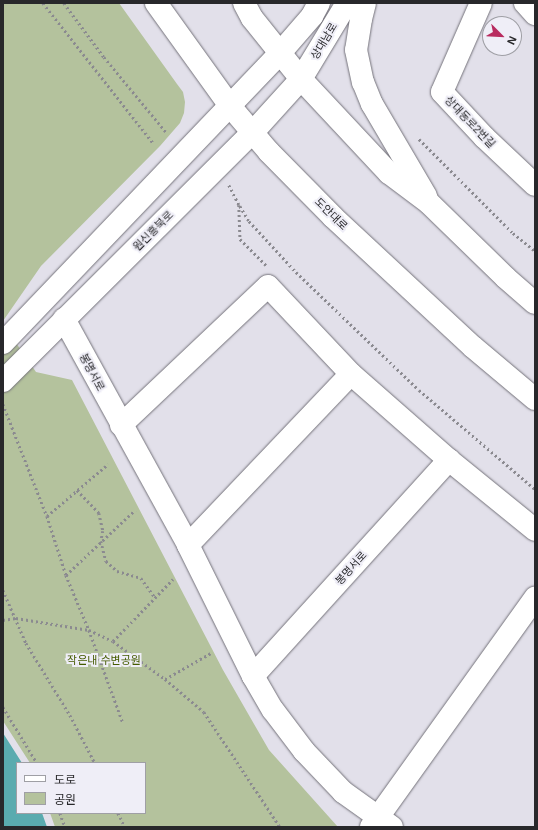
<!DOCTYPE html>
<html>
<head>
<meta charset="utf-8">
<style>
	body { margin:0 }
	#map { position:relative; width:538px; height:830px; overflow:hidden; background:#e2e0ea; font-family:Arial,"Noto Sans KR",sans-serif }
	div>[style] { position:absolute }
	[style*='--x'] { left:calc(var(--x)*1px); top:calc(var(--y)*1px); width:calc(var(--w)*1px); rotate:calc(var(--a)*1deg) }
	.green>* { inset:0; background:#b4c29d }
	.water>* { inset:0; background:#5aabaf }
	.path>* { height:2.5px; margin-top:-1.25px; transform-origin:0; background:repeating-linear-gradient(90deg,#8b8a90 0 2px,transparent 0 5px) }
	.roads { filter:drop-shadow(0 0 1px #74727a) drop-shadow(0 0 1px #74727a) }
	.minor>* { height:22px; margin:-11px; padding:0 11px; transform-origin:11px; border-radius:11px; background:#fff }
	.major>* { height:22px; margin:-11px; padding:0 11px; transform-origin:11px; border-radius:11px; background:#fff }
	span { translate:-50% -50%; white-space:nowrap; text-align:center; line-height:1.15; -webkit-text-stroke:4px #efeef7; paint-order:stroke }
	.street-label { font-size:11px; color:#28282b }
	.park-label { font-size:11px; color:#455b00 }
	.frame { position:absolute; inset:0; border:4px solid #28282b; pointer-events:none }
	.legend { position:absolute; left:16px; top:762px; width:130px; height:52px; box-sizing:border-box; background:#efeef7; border:1px solid #9f9fa5; margin:0; padding:5px 7px; list-style:none; font-size:12px; color:#28282b }
	.legend li { display:flex; align-items:center; gap:8px; height:20px }
	.legend b { width:20px; border:1px solid #9f9fa5 }
	.north { position:absolute; left:482px; top:16px; width:40px; height:40px; box-sizing:border-box; background:#efeef7; border:1px solid #9f9fa5; border-radius:50%; rotate:114deg; font-size:11px; font-weight:700; line-height:16px; text-align:center; color:#28282b }
	.north::after { content:''; display:block; margin:auto; width:14px; height:18px; background:#b82b5f; clip-path:polygon(50% 0,100% 100%,50% 72%,0 100%) }
</style>
</head>
<body>
<div id="map">
	<div class="green">
		<div style="clip-path:polygon(3px 3px,119px 3px,177px 84px,183px 92px,185px 102px,184px 113px,180px 123px,160px 146px,41px 266px,3px 321px)"></div>
		<div style="clip-path:polygon(3px 324px,36px 372px,72px 380px,223px 670px,269px 750px,338px 827px,55px 827px,50px 813px,145px 813px,145px 763px,30px 763px,3px 721px)"></div>
	</div>
	<div class="water">
		<div style="clip-path:polygon(3px 733px,22px 763px,17px 763px,17px 813px,42px 813px,47px 827px,3px 827px)"></div>
	</div>
	<div class="path">
		<div style="--x:43;--y:3;--w:178;--a:51.8"></div>
		<div style="--x:64;--y:3;--w:67;--a:53.5"></div>
		<div style="--x:104;--y:57;--w:97;--a:50.4"></div>
		<div style="--x:419;--y:139;--w:133;--a:45"></div>
		<div style="--x:513;--y:233;--w:28;--a:39"></div>
		<div style="--x:229;--y:185;--w:22;--a:63"></div>
		<div style="--x:239;--y:205;--w:34;--a:88"></div>
		<div style="--x:240;--y:239;--w:37;--a:45"></div>
		<div style="--x:240;--y:206;--w:17;--a:59"></div>
		<div style="--x:249;--y:221;--w:69;--a:47.3"></div>
		<div style="--x:296;--y:272;--w:170;--a:43.8"></div>
		<div style="--x:419;--y:390;--w:153;--a:40.5"></div>
		<div style="--x:3;--y:404;--w:120;--a:68.6"></div>
		<div style="--x:47;--y:516;--w:62;--a:72.1"></div>
		<div style="--x:66;--y:575;--w:60;--a:67.3"></div>
		<div style="--x:89;--y:630;--w:99;--a:69.9"></div>
		<div style="--x:77;--y:490;--w:32;--a:46"></div>
		<div style="--x:99;--y:513;--w:18;--a:77"></div>
		<div style="--x:103;--y:531;--w:10;--a:101"></div>
		<div style="--x:101;--y:541;--w:21;--a:76"></div>
		<div style="--x:106;--y:561;--w:15;--a:42"></div>
		<div style="--x:117;--y:571;--w:25;--a:16"></div>
		<div style="--x:141;--y:578;--w:24;--a:54"></div>
		<div style="--x:47;--y:516;--w:80;--a:-40.4"></div>
		<div style="--x:66;--y:575;--w:95;--a:-43.3"></div>
		<div style="--x:3;--y:590;--w:58;--a:66.5"></div>
		<div style="--x:26;--y:643;--w:84;--a:58.6"></div>
		<div style="--x:70;--y:715;--w:54;--a:62.5"></div>
		<div style="--x:3;--y:620;--w:13;--a:-9"></div>
		<div style="--x:16;--y:618;--w:74;--a:9.3"></div>
		<div style="--x:89;--y:630;--w:26;--a:25"></div>
		<div style="--x:113;--y:641;--w:64;--a:36.2"></div>
		<div style="--x:165;--y:679;--w:51;--a:40.2"></div>
		<div style="--x:204;--y:712;--w:138;--a:56.5"></div>
		<div style="--x:113;--y:641;--w:86;--a:-45.9"></div>
		<div style="--x:165;--y:679;--w:53;--a:-29.5"></div>
		<div style="--x:3;--y:707;--w:66;--a:58.7"></div>
		<div style="--x:60;--y:813;--w:15;--a:70"></div>
		<div style="--x:118;--y:813;--w:16;--a:63"></div>
	</div>
	<div class="roads">
		<div class="minor">
			<div style="--x:481;--y:3;--w:97;--a:113.7"></div>
			<div style="--x:442;--y:92;--w:62;--a:47"></div>
			<div style="--x:484;--y:137;--w:70;--a:43.3"></div>
			<div style="--x:525;--y:3;--w:15;--a:48"></div>
			<div style="--x:64;--y:319;--w:258;--a:61.2"></div>
			<div style="--x:188;--y:545;--w:146;--a:63.6"></div>
			<div style="--x:253;--y:676;--w:39;--a:60"></div>
			<div style="--x:273;--y:710;--w:51;--a:52.9"></div>
			<div style="--x:304;--y:751;--w:57;--a:46.4"></div>
			<div style="--x:343;--y:792;--w:60;--a:35.5"></div>
			<div style="--x:3;--y:343;--w:401;--a:-46.3"></div>
			<div style="--x:280;--y:53;--w:49;--a:-49.1"></div>
			<div style="--x:312;--y:16;--w:15;--a:-62"></div>
			<div style="--x:3;--y:381;--w:353;--a:-44.9"></div>
			<div style="--x:253;--y:132;--w:72;--a:-47.8"></div>
			<div style="--x:301;--y:79;--w:89;--a:-58.8"></div>
			<div style="--x:121;--y:425;--w:202;--a:-43.4"></div>
			<div style="--x:268;--y:286;--w:121;--a:46.7"></div>
			<div style="--x:351;--y:374;--w:130;--a:41.3"></div>
			<div style="--x:449;--y:460;--w:111;--a:39.1"></div>
			<div style="--x:188;--y:545;--w:236;--a:-46.4"></div>
			<div style="--x:253;--y:676;--w:292;--a:-47.8"></div>
			<div style="--x:371;--y:827;--w:282;--a:-54.4"></div>
		</div>
		<div class="major">
			<div style="--x:156;--y:3;--w:127;--a:54.3"></div>
			<div style="--x:230;--y:106;--w:60;--a:49.7"></div>
			<div style="--x:269;--y:152;--w:91;--a:45.4"></div>
			<div style="--x:333;--y:217;--w:191;--a:42.9"></div>
			<div style="--x:473;--y:347;--w:81;--a:40"></div>
			<div style="--x:244;--y:3;--w:17;--a:62"></div>
			<div style="--x:252;--y:18;--w:78;--a:51.2"></div>
			<div style="--x:301;--y:79;--w:129;--a:46.9"></div>
			<div style="--x:389;--y:173;--w:50;--a:36.9"></div>
			<div style="--x:429;--y:203;--w:107;--a:44.2"></div>
			<div style="--x:506;--y:278;--w:38;--a:41"></div>
			<div style="--x:365;--y:3;--w:16;--a:104"></div>
			<div style="--x:361;--y:19;--w:31;--a:99"></div>
			<div style="--x:356;--y:50;--w:33;--a:78"></div>
			<div style="--x:363;--y:82;--w:24;--a:68"></div>
			<div style="--x:372;--y:104;--w:107;--a:59.6"></div>
		</div>
	</div>
	<div class="street-label">
		<span style="left:324px;top:41px;rotate:-59deg">상대남로</span>
		<span style="left:470px;top:122px;rotate:46deg">상대동로2번길</span>
		<span style="left:331px;top:214px;rotate:44deg">도안대로</span>
		<span style="left:153px;top:231px;rotate:-45deg">원신흥북로</span>
		<span style="left:92px;top:372px;rotate:62deg">봉명서로</span>
		<span style="left:351px;top:568px;rotate:-48deg">봉명서로</span>
	</div>
	<div class="park-label">
		<span style="left:104px;top:660px">작은내 수변공원</span>
	</div>
	<div class="frame"></div>
	<ul class="legend">
	<li><b style="height:5px;background:#fff"></b>도로</li>
	<li><b style="height:11px;background:#b4c29d"></b>공원</li>
	</ul>
	<div class="north">N</div>
</div>
</body>
</html>
